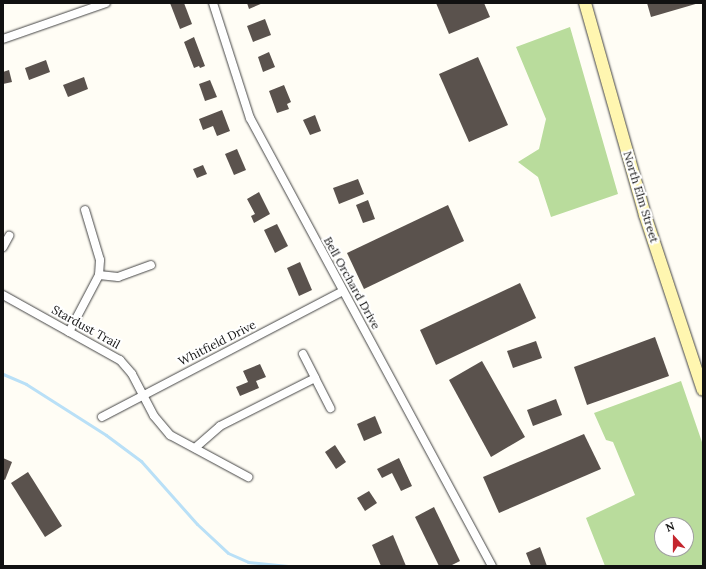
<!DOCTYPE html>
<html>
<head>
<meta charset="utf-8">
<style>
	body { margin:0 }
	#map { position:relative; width:706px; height:569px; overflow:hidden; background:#fffdf5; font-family:Lora,serif }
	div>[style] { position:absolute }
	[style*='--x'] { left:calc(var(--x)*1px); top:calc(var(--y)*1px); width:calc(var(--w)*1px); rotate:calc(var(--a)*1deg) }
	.forest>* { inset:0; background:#b9dc9c }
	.stream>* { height:3px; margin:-1.5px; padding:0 1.5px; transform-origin:1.5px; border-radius:1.5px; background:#b9e0f7 }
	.building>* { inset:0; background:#5a524d }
	.roads { filter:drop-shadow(0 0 1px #444) drop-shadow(0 0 1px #444) }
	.street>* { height:8px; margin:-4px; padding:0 4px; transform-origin:4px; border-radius:4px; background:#fff }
	.secondary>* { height:12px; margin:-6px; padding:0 6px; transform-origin:6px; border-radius:6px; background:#fff6b0 }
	span { translate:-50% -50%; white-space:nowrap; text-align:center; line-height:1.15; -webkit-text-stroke:4px #fff; paint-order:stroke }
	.street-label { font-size:12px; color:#111 }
	.frame { position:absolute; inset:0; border:4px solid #111; pointer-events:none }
	.north { position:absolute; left:654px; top:517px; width:40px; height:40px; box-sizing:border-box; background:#fff; border:1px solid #a0a0a0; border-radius:50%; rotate:339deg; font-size:11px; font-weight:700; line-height:16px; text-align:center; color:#111 }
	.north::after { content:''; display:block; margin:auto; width:14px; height:18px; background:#c4262e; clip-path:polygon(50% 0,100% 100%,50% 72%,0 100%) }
</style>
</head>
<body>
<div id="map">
	<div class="forest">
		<div style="clip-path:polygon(570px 27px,618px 194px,551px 217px,538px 177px,518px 162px,539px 149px,546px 119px,516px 47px)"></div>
		<div style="clip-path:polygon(evenodd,681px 381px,703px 445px,703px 566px,605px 566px,586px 518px,635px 495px,613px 442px,606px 440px,594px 413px,681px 381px,662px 525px,686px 525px,686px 549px,662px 549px,662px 525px)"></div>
	</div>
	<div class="stream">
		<div style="--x:3;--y:374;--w:25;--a:23"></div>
		<div style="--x:26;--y:384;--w:95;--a:32.5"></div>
		<div style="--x:106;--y:435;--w:44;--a:36.6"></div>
		<div style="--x:141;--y:461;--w:84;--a:48.4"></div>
		<div style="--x:197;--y:524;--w:42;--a:43.1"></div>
		<div style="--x:228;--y:553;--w:22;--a:24"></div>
		<div style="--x:248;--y:562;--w:40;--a:5.7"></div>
	</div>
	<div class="building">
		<div style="clip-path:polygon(170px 3px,184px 3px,192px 24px,180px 29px)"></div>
		<div style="clip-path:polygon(247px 3px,263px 3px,249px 9px)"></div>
		<div style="clip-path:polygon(436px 3px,484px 3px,490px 17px,449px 34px)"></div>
		<div style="clip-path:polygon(647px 3px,699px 3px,651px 17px)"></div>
		<div style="clip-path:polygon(265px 19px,271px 35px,253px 42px,247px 26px)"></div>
		<div style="clip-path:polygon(194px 37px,205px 66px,200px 68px,199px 66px,194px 68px,184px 42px)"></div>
		<div style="clip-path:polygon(269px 52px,275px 67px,263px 72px,258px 57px)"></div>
		<div style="clip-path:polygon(478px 57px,508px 125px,469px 142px,439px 74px)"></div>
		<div style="clip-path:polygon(46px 60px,50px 72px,29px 80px,25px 68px)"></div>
		<div style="clip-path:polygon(9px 70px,12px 82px,3px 84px,3px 72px)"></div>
		<div style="clip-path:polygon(84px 77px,88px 89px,68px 97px,63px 85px)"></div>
		<div style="clip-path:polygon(210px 80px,217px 97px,205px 101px,199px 84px)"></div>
		<div style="clip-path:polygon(284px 85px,291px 102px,287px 104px,289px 109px,277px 113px,269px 91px)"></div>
		<div style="clip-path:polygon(222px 110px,230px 131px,217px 136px,213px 126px,203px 130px,199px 119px)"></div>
		<div style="clip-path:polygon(315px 115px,321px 131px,310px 135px,303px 120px)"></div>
		<div style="clip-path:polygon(237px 149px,246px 170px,234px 175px,225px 154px)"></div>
		<div style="clip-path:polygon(203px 165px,207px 174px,197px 178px,193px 169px)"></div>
		<div style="clip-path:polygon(358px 179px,364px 194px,339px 204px,333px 188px)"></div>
		<div style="clip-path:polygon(259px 192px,270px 214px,254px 223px,251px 216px,255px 214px,247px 199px)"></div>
		<div style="clip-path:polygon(368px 200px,375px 219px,363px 223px,356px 205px)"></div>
		<div style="clip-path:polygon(448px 205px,464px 241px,364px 289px,347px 253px)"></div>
		<div style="clip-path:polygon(277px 224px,288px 246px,275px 253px,264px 230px)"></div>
		<div style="clip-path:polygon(300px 262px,312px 290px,299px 296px,287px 268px)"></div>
		<div style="clip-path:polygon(520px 283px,536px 318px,436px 365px,420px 330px)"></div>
		<div style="clip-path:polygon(655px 337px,669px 376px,587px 405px,574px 367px)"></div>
		<div style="clip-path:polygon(536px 341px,542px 358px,513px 368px,507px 351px)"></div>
		<div style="clip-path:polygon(482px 361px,525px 437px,491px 457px,449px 380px)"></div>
		<div style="clip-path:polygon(260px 364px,266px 377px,256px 381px,259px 388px,240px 396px,236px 387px,248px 382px,243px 371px)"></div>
		<div style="clip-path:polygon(556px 399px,562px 415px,533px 426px,527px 410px)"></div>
		<div style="clip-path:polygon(375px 416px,382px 433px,364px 441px,357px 424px)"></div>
		<div style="clip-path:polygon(584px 434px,601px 469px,499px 513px,483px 477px)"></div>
		<div style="clip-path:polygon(335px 445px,346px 462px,336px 469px,325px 452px)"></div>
		<div style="clip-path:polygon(3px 458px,12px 462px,5px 480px,3px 479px)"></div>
		<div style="clip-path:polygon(399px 458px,412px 486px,401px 491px,392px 473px,382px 478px,377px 469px)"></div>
		<div style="clip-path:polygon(28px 472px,62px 526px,45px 537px,11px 483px)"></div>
		<div style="clip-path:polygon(369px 491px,377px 503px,365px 511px,357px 498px)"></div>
		<div style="clip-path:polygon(434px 507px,460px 561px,450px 566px,439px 566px,415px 517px)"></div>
		<div style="clip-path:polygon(393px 535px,406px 566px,381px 566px,372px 545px)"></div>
		<div style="clip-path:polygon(540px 547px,547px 566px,531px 566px,526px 553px)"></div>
	</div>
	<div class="roads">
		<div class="street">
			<div style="--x:213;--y:3;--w:121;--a:72.2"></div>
			<div style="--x:250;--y:118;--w:509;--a:61.62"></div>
			<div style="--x:3;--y:39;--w:109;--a:-19.3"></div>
			<div style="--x:3;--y:247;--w:13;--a:-61"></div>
			<div style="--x:99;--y:275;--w:19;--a:6"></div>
			<div style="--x:118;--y:277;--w:35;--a:-20"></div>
			<div style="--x:3;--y:295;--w:134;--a:29.1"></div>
			<div style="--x:120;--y:360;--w:18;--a:49"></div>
			<div style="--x:132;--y:374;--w:47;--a:62.4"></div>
			<div style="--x:154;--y:416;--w:25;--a:50"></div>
			<div style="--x:170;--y:435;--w:89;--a:28.3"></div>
			<div style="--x:69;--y:332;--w:64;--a:-62.2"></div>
			<div style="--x:99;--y:275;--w:15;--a:-86"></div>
			<div style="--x:100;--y:260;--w:52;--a:-106.7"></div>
			<div style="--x:303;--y:354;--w:27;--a:63"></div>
			<div style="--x:102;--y:417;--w:272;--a:-27.6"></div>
			<div style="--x:195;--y:448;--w:33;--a:-41"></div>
			<div style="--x:220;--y:426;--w:106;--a:-26.8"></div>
			<div style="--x:315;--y:378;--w:34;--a:63"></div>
		</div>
		<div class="secondary">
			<div style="--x:585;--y:3;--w:220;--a:74.2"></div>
			<div style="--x:645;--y:215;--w:184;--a:71.7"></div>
		</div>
	</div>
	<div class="street-label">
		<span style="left:641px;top:197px;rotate:73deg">North Elm Street</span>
		<span style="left:352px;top:283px;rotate:61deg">Bell Orchard Drive</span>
		<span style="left:86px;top:327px;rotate:29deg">Stardust Trail</span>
		<span style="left:217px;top:343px;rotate:-27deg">Whitfield Drive</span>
	</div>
	<div class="frame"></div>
	<div class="north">N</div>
</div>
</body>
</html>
